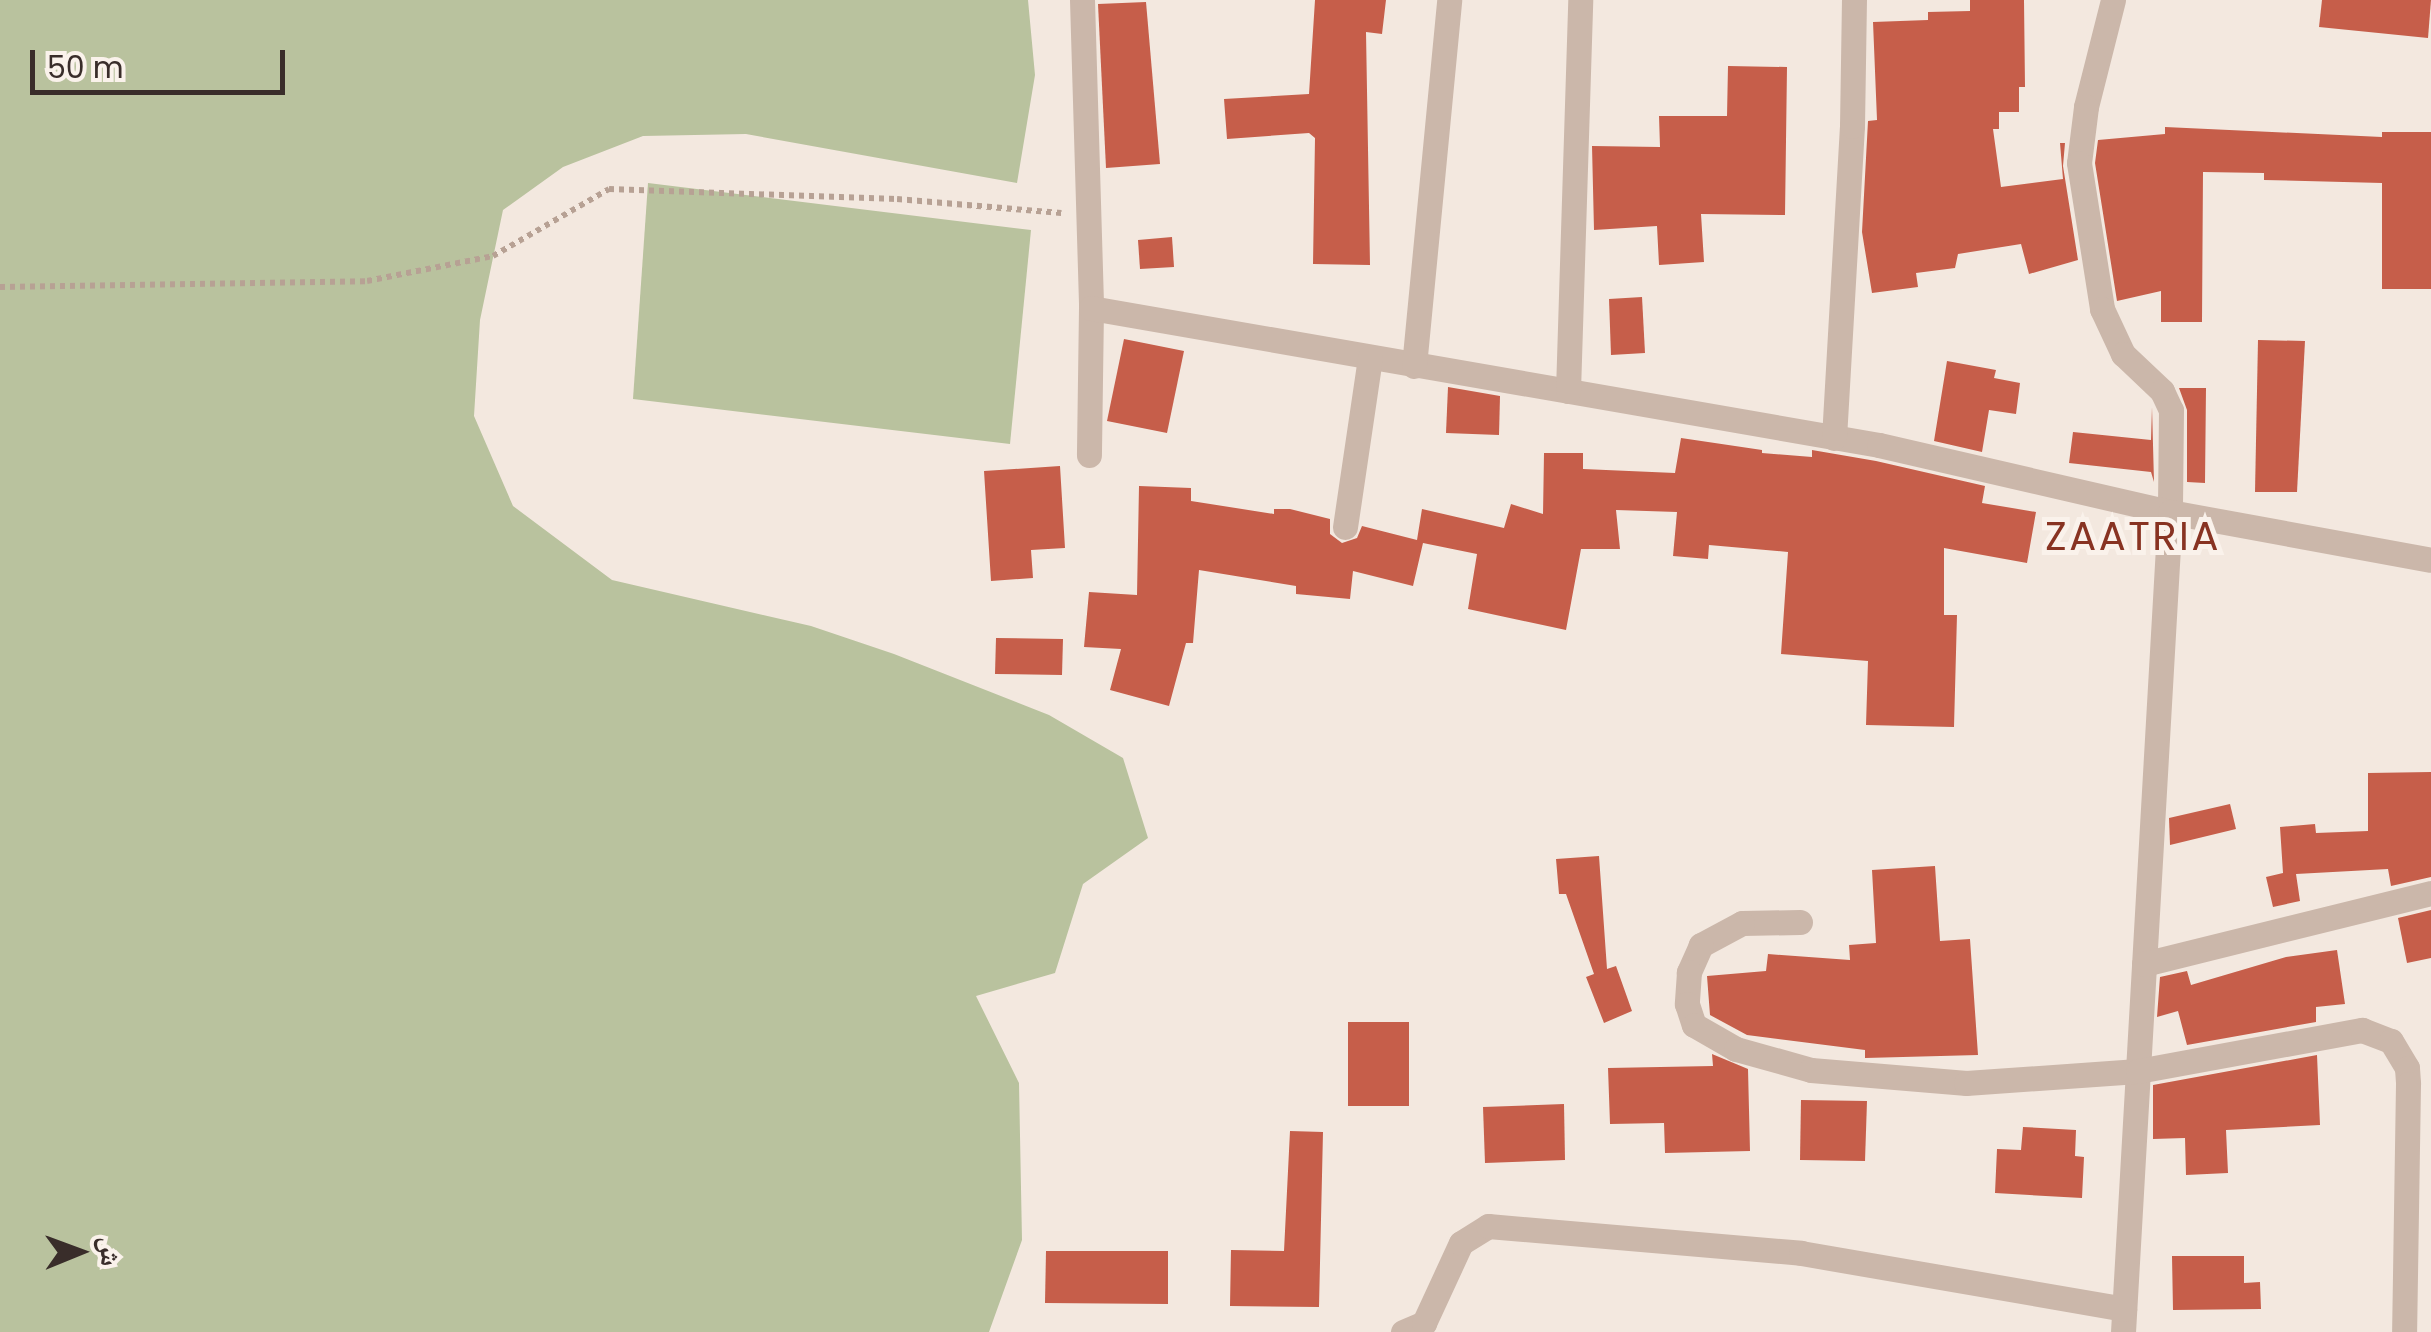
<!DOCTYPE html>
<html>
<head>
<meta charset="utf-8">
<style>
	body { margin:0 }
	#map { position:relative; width:2431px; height:1332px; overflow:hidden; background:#f3e8df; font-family:Poppins,"Noto Naskh Arabic",sans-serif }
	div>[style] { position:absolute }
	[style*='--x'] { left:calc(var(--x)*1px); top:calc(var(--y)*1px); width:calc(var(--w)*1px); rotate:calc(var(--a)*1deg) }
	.green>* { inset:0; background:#b9c29e }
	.building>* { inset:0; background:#c65e4a }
	.path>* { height:6px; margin-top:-3px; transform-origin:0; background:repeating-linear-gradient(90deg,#b7a194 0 5px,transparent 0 10px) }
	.minor>* { height:25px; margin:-12.5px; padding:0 12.5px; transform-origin:12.5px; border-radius:12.5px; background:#cbb7aa }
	span { translate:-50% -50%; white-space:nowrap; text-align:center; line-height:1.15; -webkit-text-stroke:10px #faf2eb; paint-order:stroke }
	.quarter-label { font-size:40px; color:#832; letter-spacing:2.5px }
	.north { position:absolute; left:30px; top:1202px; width:100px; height:100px; -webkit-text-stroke:8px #faf2eb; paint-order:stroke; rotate:89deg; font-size:28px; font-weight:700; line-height:40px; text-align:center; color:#392d2a }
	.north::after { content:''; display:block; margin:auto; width:35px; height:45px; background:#392d2a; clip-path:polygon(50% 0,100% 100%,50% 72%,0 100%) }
	.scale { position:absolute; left:30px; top:50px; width:255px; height:45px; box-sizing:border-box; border:5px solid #392d2a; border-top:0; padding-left:12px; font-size:30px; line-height:35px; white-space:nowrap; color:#392d2a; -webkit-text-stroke:8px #faf2eb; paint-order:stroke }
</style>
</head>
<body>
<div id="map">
	<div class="green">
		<div style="clip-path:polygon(0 0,1028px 0,1035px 75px,1017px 183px,746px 134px,643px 136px,563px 167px,503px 210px,480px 320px,474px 416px,513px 506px,612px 580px,811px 626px,894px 654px,1049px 715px,1123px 758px,1148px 838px,1083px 884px,1055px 973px,976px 996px,1019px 1083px,1022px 1240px,989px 1332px,0 1332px)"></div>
		<div style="clip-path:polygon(648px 183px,1031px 230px,1010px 444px,633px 399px)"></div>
	</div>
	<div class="building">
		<div style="clip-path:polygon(1315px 0,1386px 0,1382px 34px,1366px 32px,1370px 265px,1313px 264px,1315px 138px,1309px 133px,1227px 139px,1224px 99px,1309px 94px)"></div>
		<div style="clip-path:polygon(1970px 0,2024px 0,2025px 87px,2019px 87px,2019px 112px,1999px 112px,1999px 129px,1993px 129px,2001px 187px,2063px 179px,2060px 143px,2065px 143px,2063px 166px,2078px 260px,2029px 274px,2021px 244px,1958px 254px,1955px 268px,1916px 273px,1918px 287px,1872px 293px,1862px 232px,1868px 121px,1877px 120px,1873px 22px,1928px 20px,1928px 12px,1970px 11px)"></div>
		<div style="clip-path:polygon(2322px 0,2431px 0,2428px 38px,2319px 27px)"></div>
		<div style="clip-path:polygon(1146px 2px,1160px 164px,1106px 168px,1098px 4px)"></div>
		<div style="clip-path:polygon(1728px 66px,1787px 67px,1785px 215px,1701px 214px,1704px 262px,1659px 265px,1657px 226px,1594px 230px,1592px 146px,1660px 147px,1659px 116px,1727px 116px)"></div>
		<div style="clip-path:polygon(2165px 127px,2382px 137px,2382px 132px,2431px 132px,2431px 289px,2382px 289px,2382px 183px,2264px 180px,2264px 173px,2203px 172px,2202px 322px,2161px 322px,2161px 291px,2117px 301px,2095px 163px,2098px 140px,2165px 134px)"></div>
		<div style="clip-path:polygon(1172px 237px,1174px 267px,1140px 269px,1138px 240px)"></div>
		<div style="clip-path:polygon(1642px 297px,1645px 353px,1611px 355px,1609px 299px)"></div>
		<div style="clip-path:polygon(1124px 339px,1184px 351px,1167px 433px,1107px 421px)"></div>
		<div style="clip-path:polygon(2258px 340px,2305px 341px,2297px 492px,2255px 492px)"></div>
		<div style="clip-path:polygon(1947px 361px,1996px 370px,1994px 378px,2020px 383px,2016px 414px,1989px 410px,1982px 452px,1934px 441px)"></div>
		<div style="clip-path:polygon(1448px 387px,1500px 396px,1499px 435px,1446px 433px)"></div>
		<div style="clip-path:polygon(2179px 388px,2206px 388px,2205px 483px,2187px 482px,2187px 410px)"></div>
		<div style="clip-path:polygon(2152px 407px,2154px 482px,2151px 472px,2069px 463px,2073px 432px,2151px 440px)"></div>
		<div style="clip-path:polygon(1681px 438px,1762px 450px,1762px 453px,1812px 457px,1812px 450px,1876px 461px,1985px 486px,1982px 503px,2036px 512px,2027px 563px,1944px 548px,1944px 615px,1957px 615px,1954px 727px,1866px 725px,1868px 661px,1781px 654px,1788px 552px,1709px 545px,1708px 559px,1673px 556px,1677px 512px,1616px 510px,1620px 549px,1581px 549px,1566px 630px,1468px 609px,1477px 554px,1423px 543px,1413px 586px,1353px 571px,1350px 599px,1296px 594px,1296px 586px,1199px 570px,1193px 643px,1186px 643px,1169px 706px,1110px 690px,1121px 649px,1084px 647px,1089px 592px,1137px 595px,1139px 486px,1191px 488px,1191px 501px,1274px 514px,1274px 509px,1290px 509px,1330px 519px,1330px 534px,1342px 543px,1357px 538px,1362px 526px,1417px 540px,1422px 509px,1504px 528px,1511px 504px,1543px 514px,1544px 453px,1583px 453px,1583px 469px,1675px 473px)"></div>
		<div style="clip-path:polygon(1060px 466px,1065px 548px,1031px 550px,1033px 578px,991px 581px,984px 471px)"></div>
		<div style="clip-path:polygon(996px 638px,1063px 639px,1062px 675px,995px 674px)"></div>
		<div style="clip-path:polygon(2431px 772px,2431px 877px,2391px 886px,2388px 869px,2296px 874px,2300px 901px,2273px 907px,2266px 877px,2283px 873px,2280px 827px,2315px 824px,2316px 833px,2368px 831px,2368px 773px)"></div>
		<div style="clip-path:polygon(2230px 804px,2236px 829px,2170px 845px,2169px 818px)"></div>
		<div style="clip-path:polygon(1599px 856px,1607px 969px,1616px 966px,1632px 1011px,1604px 1023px,1586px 977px,1594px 974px,1566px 894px,1559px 894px,1556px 859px)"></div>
		<div style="clip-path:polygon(1935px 866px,1940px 941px,1970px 939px,1978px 1055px,1865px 1058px,1865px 1050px,1747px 1035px,1710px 1015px,1707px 976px,1766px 971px,1768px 954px,1850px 960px,1849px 945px,1876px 943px,1872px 870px)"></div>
		<div style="clip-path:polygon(2431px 910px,2431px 958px,2407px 963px,2398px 918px)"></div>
		<div style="clip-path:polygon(2337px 950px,2345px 1004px,2316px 1007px,2316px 1022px,2187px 1045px,2178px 1011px,2157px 1017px,2160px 977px,2187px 971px,2191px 985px,2286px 957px)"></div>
		<div style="clip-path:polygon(1348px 1022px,1409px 1022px,1409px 1106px,1348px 1106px)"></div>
		<div style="clip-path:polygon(1712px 1054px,1748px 1069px,1750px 1151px,1665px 1153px,1664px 1123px,1610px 1124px,1608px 1068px,1713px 1066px)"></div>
		<div style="clip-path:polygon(2317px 1055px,2320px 1125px,2226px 1130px,2228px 1173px,2186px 1175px,2185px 1138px,2153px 1139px,2153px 1085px)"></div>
		<div style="clip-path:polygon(1801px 1100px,1867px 1101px,1865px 1161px,1800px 1160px)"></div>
		<div style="clip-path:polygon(1564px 1104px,1565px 1160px,1485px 1163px,1483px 1107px)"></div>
		<div style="clip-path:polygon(2023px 1127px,2076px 1130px,2075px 1156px,2084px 1157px,2082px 1198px,1995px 1193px,1997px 1149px,2021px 1150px)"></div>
		<div style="clip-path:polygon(1290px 1131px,1323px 1132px,1319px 1307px,1230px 1306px,1231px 1250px,1284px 1251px)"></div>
		<div style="clip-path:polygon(1046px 1251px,1168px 1251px,1168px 1304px,1045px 1303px)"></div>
		<div style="clip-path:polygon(2172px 1256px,2244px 1256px,2244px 1283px,2260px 1282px,2261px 1309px,2173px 1310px)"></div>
	</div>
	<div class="path">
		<div style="--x:0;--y:287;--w:367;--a:-0.9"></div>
		<div style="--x:367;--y:281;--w:128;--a:-11.2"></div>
		<div style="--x:493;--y:256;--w:134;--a:-30"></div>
		<div style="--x:609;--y:189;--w:288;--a:2"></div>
		<div style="--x:897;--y:199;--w:165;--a:4.9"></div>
	</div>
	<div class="minor">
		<div style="--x:1082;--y:0;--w:308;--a:88.3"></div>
		<div style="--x:1091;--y:308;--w:147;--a:90.8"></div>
		<div style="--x:2113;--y:0;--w:110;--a:104.2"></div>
		<div style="--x:2086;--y:107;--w:56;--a:97.1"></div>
		<div style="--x:2079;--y:163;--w:148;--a:81"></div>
		<div style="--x:2102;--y:309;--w:50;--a:65"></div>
		<div style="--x:2123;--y:354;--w:54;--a:43.5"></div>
		<div style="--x:2162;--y:391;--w:21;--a:65"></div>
		<div style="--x:2171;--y:410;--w:102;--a:90.6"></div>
		<div style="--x:2170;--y:512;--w:821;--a:93.28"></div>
		<div style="--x:1091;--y:308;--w:800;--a:9.86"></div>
		<div style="--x:1879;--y:445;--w:299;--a:13"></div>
		<div style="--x:2170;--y:512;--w:265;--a:10.4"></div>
		<div style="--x:1414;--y:366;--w:368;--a:-84.5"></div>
		<div style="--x:1568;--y:391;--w:391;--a:-88.2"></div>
		<div style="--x:1834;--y:438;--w:313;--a:-86.7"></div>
		<div style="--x:1852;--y:126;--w:126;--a:-89.1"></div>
		<div style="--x:1345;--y:527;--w:171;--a:-81.6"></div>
		<div style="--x:1800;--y:922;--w:58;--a:179"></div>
		<div style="--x:1742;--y:923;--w:47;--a:151.8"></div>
		<div style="--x:1701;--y:945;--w:30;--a:114"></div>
		<div style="--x:1689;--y:972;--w:32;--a:94"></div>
		<div style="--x:1687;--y:1004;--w:22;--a:72"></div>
		<div style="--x:1694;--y:1025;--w:48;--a:29.7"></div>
		<div style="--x:1736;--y:1049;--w:78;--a:15.6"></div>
		<div style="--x:1811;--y:1070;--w:156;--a:4.8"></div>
		<div style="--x:1966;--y:1083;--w:172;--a:-4"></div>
		<div style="--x:2138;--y:1071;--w:228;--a:-10.4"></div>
		<div style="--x:2362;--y:1030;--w:31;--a:21"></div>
		<div style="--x:2391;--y:1041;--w:31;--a:59"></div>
		<div style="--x:2407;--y:1068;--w:16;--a:86"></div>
		<div style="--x:2408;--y:1084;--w:248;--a:90.9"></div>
		<div style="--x:2144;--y:964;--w:296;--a:-13.9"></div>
		<div style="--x:1403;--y:1332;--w:23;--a:-23"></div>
		<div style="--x:1424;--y:1323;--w:88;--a:-65.2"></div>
		<div style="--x:1461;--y:1243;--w:32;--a:-32"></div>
		<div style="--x:1488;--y:1226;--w:314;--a:4.9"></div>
		<div style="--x:1801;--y:1253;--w:328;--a:9.8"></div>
	</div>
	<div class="quarter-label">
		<span style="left:2133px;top:536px">ZAATRIA</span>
	</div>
	<div class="north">ش</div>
	<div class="scale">50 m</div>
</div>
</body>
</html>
